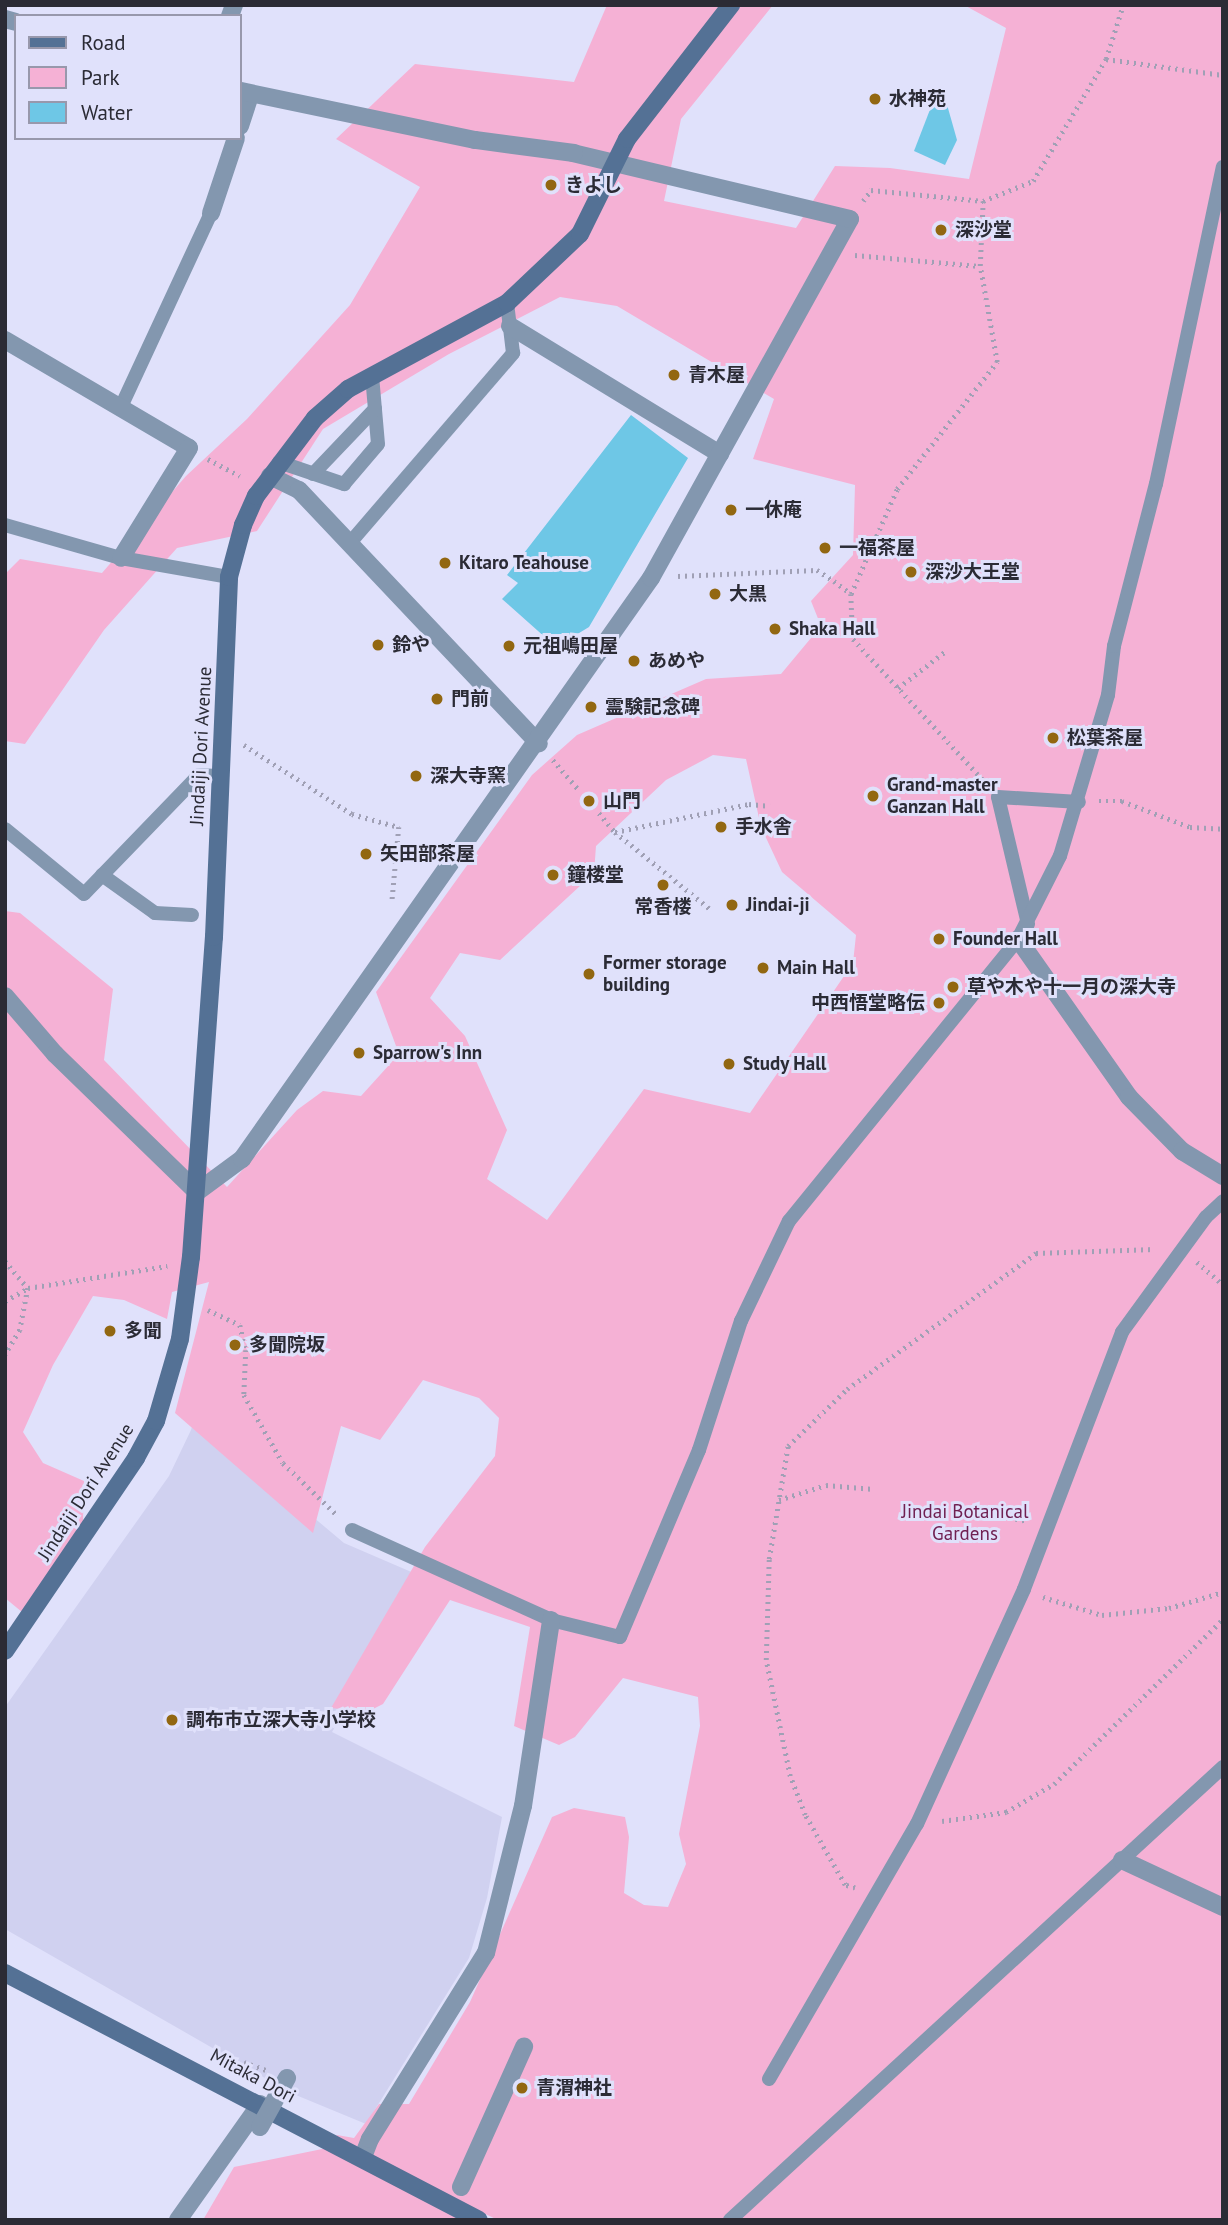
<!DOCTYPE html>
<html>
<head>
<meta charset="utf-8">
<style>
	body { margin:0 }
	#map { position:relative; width:1228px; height:2225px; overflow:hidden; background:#e0e1fb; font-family:"PT Sans","Noto Sans JP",sans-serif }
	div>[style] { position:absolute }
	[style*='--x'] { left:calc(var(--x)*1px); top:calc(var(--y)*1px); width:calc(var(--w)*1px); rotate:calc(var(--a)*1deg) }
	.built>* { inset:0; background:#d0d1f0 }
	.green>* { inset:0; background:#f5b1d5 }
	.water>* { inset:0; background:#6ec7e6 }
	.path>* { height:4.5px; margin-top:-2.25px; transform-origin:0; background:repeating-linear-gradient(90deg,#a0a0b5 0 2px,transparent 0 7px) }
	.lane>* { height:14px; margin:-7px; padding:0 7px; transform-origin:7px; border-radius:7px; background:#8397af }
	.street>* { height:18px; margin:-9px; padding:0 9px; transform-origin:9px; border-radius:9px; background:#8397af }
	.secondary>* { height:18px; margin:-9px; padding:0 9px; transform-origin:9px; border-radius:9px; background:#547195 }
	.street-bridge>* { height:18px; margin:-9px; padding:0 9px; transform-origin:9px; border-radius:9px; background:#8397af }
	.dots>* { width:19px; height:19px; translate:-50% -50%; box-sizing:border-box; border:4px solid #e0e1fb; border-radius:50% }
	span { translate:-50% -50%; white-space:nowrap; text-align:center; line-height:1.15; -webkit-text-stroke:6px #e0e1fb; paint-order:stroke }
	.poi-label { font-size:19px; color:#2b2b35; font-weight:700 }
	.left { translate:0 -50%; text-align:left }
	.right { translate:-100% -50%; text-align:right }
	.street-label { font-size:19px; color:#2b2b35 }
	.park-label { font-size:19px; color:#702052 }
	.frame { position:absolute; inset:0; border:7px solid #2b2b35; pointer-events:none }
	.legend { position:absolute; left:14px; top:14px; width:228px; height:126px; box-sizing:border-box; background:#e0e1fb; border:2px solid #9898ac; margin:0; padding:9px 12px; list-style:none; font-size:21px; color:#2b2b35 }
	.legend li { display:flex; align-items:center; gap:14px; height:35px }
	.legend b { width:35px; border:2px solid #9898ac }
</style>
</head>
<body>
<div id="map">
	<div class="built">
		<div style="clip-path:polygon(204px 1386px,281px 1490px,344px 1543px,423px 1577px,332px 1732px,502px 1817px,487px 1898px,469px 1958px,366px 2124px,291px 2093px,5px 1929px,5px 1707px,169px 1476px,191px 1430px)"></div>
	</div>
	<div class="green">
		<div style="clip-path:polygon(evenodd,607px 5px,773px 5px,681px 119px,664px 201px,796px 228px,835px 166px,890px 168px,969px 179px,1006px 28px,964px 5px,1223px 5px,1223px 2220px,498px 2220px,481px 2212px,477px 2220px,203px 2220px,234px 2167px,327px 2148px,337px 2135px,354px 2138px,379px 2104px,409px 2104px,470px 2002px,552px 1817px,574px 1808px,625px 1817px,629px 1837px,624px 1893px,644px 1905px,668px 1907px,686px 1864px,679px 1834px,700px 1726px,698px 1697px,623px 1678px,575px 1737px,559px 1745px,514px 1726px,530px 1627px,450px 1600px,383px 1704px,367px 1712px,331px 1708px,425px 1547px,495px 1456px,499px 1418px,479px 1398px,423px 1380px,380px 1440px,341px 1426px,313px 1533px,175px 1413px,209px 1282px,172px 1292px,167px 1319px,124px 1300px,93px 1296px,53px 1365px,23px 1432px,43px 1463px,84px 1481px,83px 1521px,22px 1612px,5px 1598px,5px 911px,20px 913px,113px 989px,104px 1060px,227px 1187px,297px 1110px,323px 1091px,361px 1096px,399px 1054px,376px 992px,532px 775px,577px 735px,706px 679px,781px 674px,821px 626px,811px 601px,853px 555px,855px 485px,753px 459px,774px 399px,617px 306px,560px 297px,449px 354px,323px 429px,257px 531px,177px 548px,104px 630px,25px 744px,5px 741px,5px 574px,20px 559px,102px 573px,186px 476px,247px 419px,350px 305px,420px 187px,336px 139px,415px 64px,574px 82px,607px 5px,713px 755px,746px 759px,761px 827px,782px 872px,856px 935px,853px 963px,750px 1113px,644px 1089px,547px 1220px,487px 1179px,507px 1130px,465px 1036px,430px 998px,460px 953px,500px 960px,594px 873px,596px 846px,666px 780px,713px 755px)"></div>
	</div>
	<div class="water">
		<div style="clip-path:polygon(936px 94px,944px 94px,957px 140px,945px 165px,914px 151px)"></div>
		<div style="clip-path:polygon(631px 415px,688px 458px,589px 627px,556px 647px,502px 599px,518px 583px,507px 575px)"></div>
	</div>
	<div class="path">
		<div style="--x:1106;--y:59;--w:57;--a:-72.5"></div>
		<div style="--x:863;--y:201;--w:14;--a:-54"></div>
		<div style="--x:871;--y:190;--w:113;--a:5.6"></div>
		<div style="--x:983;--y:201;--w:54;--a:-21.8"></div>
		<div style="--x:1033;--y:181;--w:142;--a:-59.1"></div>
		<div style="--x:1106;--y:59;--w:118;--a:7.8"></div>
		<div style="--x:855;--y:255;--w:125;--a:5"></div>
		<div style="--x:208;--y:459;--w:36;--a:28"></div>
		<div style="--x:678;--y:576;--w:139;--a:-2.5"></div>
		<div style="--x:817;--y:570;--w:20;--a:33"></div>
		<div style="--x:834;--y:581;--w:21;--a:37"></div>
		<div style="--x:851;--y:594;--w:45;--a:87.5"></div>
		<div style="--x:853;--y:639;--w:193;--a:47.3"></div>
		<div style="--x:851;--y:594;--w:115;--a:-66.3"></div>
		<div style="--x:897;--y:489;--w:162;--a:-51.8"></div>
		<div style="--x:997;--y:362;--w:97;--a:-100"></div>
		<div style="--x:980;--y:266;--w:65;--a:-87.4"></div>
		<div style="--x:898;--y:688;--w:62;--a:-37.8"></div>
		<div style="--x:244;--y:745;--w:128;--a:32.6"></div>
		<div style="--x:352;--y:814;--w:49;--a:15.5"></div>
		<div style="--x:399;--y:827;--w:76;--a:95.3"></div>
		<div style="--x:553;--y:760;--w:40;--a:49"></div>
		<div style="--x:1099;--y:801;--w:23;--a:0"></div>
		<div style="--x:1122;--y:801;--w:73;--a:20.9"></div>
		<div style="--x:1190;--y:827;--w:33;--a:3"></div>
		<div style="--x:599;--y:813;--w:25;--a:50"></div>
		<div style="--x:615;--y:832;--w:122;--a:39"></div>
		<div style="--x:615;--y:832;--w:137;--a:-11.8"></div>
		<div style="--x:749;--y:804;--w:21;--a:5"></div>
		<div style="--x:5;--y:1261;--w:35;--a:50"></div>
		<div style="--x:28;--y:1288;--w:43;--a:100.8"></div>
		<div style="--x:20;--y:1330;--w:29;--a:121"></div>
		<div style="--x:1197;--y:1262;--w:35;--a:41"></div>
		<div style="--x:5;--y:1301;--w:26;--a:-29"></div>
		<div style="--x:28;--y:1288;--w:141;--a:-9"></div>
		<div style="--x:208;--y:1310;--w:35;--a:25"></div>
		<div style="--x:240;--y:1325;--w:26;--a:77"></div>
		<div style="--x:246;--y:1350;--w:45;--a:92.5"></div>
		<div style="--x:244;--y:1395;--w:78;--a:60.2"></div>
		<div style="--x:283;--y:1463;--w:76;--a:43.9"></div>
		<div style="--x:779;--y:1500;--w:49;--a:-17.7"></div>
		<div style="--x:826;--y:1485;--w:48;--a:4.8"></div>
		<div style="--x:974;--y:1510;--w:54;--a:11.7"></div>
		<div style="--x:1043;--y:1597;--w:62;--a:17"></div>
		<div style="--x:1102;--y:1615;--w:67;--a:-6"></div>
		<div style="--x:1169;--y:1608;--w:56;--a:-16.5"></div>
		<div style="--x:942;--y:1821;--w:65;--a:-8"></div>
		<div style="--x:1006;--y:1812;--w:56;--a:-30.3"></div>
		<div style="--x:1054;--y:1784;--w:236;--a:-44.3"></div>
		<div style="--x:855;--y:1888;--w:10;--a:-163"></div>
		<div style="--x:845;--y:1885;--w:81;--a:-119.7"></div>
		<div style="--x:805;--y:1815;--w:42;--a:-111"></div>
		<div style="--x:790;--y:1776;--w:118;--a:-101.7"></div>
		<div style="--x:766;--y:1660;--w:101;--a:-88.3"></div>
		<div style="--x:769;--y:1559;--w:115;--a:-80.5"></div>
		<div style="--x:788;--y:1446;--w:82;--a:-44"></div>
		<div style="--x:847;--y:1389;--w:233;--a:-35.7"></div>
		<div style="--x:1036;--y:1253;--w:119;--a:-1.9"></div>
		<div style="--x:244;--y:2062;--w:23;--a:20"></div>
	</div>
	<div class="lane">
		<div style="--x:120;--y:409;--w:216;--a:-65.1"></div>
		<div style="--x:279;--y:462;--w:69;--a:18.7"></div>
		<div style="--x:344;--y:484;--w:52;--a:-49.6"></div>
		<div style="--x:378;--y:444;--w:68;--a:-95"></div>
		<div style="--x:313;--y:474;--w:90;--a:-46.4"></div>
		<div style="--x:5;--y:525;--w:121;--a:15.9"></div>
		<div style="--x:121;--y:558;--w:110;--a:10"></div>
		<div style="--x:349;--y:544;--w:252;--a:-49.3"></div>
		<div style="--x:513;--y:353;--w:50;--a:-96.8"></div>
		<div style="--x:5;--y:829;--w:102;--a:39.4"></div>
		<div style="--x:84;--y:894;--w:165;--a:-46"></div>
		<div style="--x:199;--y:775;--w:22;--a:3"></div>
		<div style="--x:102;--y:875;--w:65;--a:35.6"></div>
		<div style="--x:155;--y:913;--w:37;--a:3"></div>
		<div style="--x:1028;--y:924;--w:130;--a:-103.3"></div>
		<div style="--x:998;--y:797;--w:81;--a:3.5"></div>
		<div style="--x:352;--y:1530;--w:218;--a:24.3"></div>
		<div style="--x:551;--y:1620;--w:71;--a:13.8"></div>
		<div style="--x:620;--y:1637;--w:203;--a:-67.1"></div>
		<div style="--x:699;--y:1450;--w:136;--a:-72"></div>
		<div style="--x:741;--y:1321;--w:111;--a:-64.4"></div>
		<div style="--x:789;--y:1221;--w:363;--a:-50.9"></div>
		<div style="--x:1018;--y:939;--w:93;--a:-63.2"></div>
		<div style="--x:1060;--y:856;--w:168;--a:-73.4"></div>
		<div style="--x:1108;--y:695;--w:49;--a:-83"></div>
		<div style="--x:1114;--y:646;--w:167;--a:-75.5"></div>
		<div style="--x:1156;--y:484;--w:324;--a:-78.1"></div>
		<div style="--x:769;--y:2079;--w:295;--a:-59.9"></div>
		<div style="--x:917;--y:1824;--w:258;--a:-65.5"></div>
		<div style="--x:1024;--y:1589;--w:275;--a:-69.1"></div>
		<div style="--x:1122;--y:1332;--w:142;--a:-53.9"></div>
		<div style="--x:1206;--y:1217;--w:23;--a:-43"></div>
		<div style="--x:730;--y:2220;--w:670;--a:-42.58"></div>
	</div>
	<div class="street">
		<div style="--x:230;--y:16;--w:12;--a:-70"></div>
		<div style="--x:5;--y:19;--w:11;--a:15"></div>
		<div style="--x:240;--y:126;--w:33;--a:-72"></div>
		<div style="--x:211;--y:213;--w:79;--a:-71.6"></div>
		<div style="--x:510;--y:326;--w:246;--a:31.4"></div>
		<div style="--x:5;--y:340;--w:213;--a:30.4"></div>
		<div style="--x:189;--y:448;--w:129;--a:121.7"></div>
		<div style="--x:270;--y:476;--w:32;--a:26"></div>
		<div style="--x:299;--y:490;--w:349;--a:46.6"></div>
		<div style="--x:1018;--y:939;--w:193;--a:54.9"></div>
		<div style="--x:1129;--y:1097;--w:76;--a:45.5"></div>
		<div style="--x:1182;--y:1151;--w:48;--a:31.4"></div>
		<div style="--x:5;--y:996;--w:77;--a:49.2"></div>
		<div style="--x:55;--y:1054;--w:198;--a:44.2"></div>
		<div style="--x:197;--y:1192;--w:56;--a:-36.3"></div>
		<div style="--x:242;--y:1159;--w:711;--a:-54.86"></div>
		<div style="--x:651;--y:578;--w:410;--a:-61"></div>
		<div style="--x:850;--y:219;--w:284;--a:-166.6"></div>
		<div style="--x:574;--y:153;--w:100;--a:-172.5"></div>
		<div style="--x:475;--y:140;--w:240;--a:-168.2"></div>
		<div style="--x:1122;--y:1860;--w:111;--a:25"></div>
		<div style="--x:363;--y:2157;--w:19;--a:-69"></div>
		<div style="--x:370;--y:2139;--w:219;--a:-58.1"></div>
		<div style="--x:486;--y:1953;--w:152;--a:-75.9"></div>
		<div style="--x:523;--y:1806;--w:188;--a:-81.4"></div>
		<div style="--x:461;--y:2187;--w:154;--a:-65.8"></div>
		<div style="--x:178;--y:2220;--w:142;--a:-54.7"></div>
	</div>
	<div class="secondary">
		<div style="--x:5;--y:1651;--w:233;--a:-55.8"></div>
		<div style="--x:136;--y:1458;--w:42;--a:-61.6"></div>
		<div style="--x:156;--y:1421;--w:85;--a:-73.7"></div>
		<div style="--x:180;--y:1339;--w:83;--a:-82.4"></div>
		<div style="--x:191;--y:1257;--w:321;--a:-85.9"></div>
		<div style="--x:214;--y:937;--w:360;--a:-87.6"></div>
		<div style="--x:229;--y:577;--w:54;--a:-74.9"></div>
		<div style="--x:243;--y:525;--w:32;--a:-66"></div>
		<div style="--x:256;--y:496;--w:98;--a:-52.9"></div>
		<div style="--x:315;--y:418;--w:44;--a:-41.3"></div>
		<div style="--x:348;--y:389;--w:181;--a:-28.4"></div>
		<div style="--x:507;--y:303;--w:100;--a:-43.4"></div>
		<div style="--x:580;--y:234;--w:106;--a:-63.7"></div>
		<div style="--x:627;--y:139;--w:170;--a:-52.2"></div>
		<div style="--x:5;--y:1973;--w:534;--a:27.52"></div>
	</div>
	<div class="street-bridge">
		<div style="--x:260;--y:2127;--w:56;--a:-61.1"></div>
	</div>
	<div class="dots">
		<div style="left:875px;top:99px;background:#926711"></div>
		<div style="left:551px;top:185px;background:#926711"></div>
		<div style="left:941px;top:230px;background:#926711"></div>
		<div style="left:674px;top:375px;background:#926711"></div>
		<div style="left:731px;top:510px;background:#926711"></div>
		<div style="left:825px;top:548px;background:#926711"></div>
		<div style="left:445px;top:563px;background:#926711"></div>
		<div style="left:911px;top:572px;background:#926711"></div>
		<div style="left:715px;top:594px;background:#926711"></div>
		<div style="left:775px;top:629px;background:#926711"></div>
		<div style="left:378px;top:645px;background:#926711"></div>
		<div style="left:509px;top:646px;background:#926711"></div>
		<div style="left:634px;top:661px;background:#926711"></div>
		<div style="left:437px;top:699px;background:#926711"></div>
		<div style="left:591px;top:707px;background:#926711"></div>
		<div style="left:1053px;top:738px;background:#926711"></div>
		<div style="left:416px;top:776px;background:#926711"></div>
		<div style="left:873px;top:796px;background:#926711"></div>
		<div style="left:589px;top:801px;background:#926711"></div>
		<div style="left:721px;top:827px;background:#926711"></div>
		<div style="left:366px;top:854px;background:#926711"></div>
		<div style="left:553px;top:875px;background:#926711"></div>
		<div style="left:663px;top:885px;background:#926711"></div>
		<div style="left:732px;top:905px;background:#926711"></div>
		<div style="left:939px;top:939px;background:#926711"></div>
		<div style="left:763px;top:968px;background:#926711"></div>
		<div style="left:589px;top:974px;background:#926711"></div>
		<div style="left:953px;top:987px;background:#926711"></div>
		<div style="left:939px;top:1003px;background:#926711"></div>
		<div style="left:359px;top:1053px;background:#926711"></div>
		<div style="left:729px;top:1064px;background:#926711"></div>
		<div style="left:110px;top:1331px;background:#926711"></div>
		<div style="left:235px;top:1345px;background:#926711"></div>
		<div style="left:172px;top:1720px;background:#926711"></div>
		<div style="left:522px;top:2088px;background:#926711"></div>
	</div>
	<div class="poi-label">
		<span class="left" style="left:889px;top:99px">水神苑</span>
		<span class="left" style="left:565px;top:185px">きよし</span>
		<span class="left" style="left:955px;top:230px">深沙堂</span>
		<span class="left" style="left:688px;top:375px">青木屋</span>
		<span class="left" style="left:745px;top:510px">一休庵</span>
		<span class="left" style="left:839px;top:548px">一福茶屋</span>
		<span class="left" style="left:459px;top:563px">Kitaro Teahouse</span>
		<span class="left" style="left:925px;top:572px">深沙大王堂</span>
		<span class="left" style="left:729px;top:594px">大黒</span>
		<span class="left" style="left:789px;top:629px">Shaka Hall</span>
		<span class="left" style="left:392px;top:645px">鈴や</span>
		<span class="left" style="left:523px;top:646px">元祖嶋田屋</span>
		<span class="left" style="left:648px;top:661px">あめや</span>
		<span class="left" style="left:451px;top:699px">門前</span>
		<span class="left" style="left:605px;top:707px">霊験記念碑</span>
		<span class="left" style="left:1067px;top:738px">松葉茶屋</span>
		<span class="left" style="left:430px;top:776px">深大寺窯</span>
		<span class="left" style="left:887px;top:796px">Grand-master<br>Ganzan Hall</span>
		<span class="left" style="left:603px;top:801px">山門</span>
		<span class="left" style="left:735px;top:827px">手水舎</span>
		<span class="left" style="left:380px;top:854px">矢田部茶屋</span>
		<span class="left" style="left:567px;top:875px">鐘楼堂</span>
		<span class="left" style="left:746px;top:905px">Jindai-ji</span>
		<span style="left:663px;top:907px">常香楼</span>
		<span class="left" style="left:953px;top:939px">Founder Hall</span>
		<span class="left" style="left:603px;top:974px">Former storage<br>building</span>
		<span class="left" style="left:777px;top:968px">Main Hall</span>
		<span class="left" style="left:967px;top:987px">草や木や十一月の深大寺</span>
		<span class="right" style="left:925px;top:1003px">中西悟堂略伝</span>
		<span class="left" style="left:373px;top:1053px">Sparrow's Inn</span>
		<span class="left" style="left:743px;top:1064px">Study Hall</span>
		<span class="left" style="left:124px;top:1331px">多聞</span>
		<span class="left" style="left:249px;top:1345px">多聞院坂</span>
		<span class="left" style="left:186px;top:1720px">調布市立深大寺小学校</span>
		<span class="left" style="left:536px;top:2088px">青渭神社</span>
	</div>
	<div class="street-label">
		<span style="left:201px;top:746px;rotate:-87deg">Jindaiji Dori Avenue</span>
		<span style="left:86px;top:1492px;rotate:-57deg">Jindaiji Dori Avenue</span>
		<span style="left:253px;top:2076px;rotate:28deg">Mitaka Dori</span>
	</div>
	<div class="park-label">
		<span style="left:965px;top:1523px">Jindai Botanical<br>Gardens</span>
	</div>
	<div class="frame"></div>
	<ul class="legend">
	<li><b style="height:9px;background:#547195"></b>Road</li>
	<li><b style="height:19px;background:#f5b1d5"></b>Park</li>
	<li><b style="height:19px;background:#6ec7e6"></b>Water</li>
	</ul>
</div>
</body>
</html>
